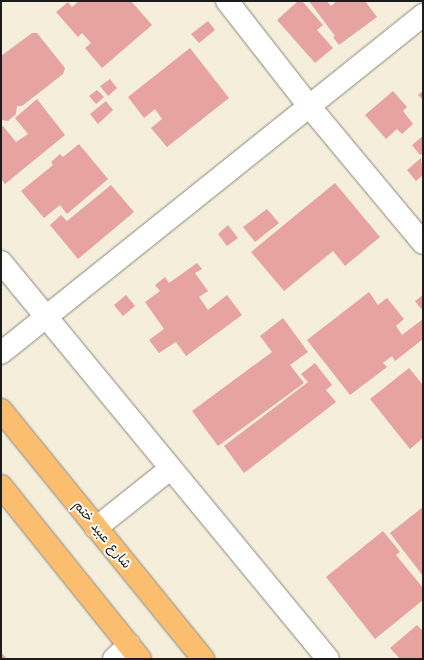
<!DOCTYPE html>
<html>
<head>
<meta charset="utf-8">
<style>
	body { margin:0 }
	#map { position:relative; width:424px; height:660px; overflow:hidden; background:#f4eedb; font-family:"Architects Daughter","Playpen Sans Arabic",sans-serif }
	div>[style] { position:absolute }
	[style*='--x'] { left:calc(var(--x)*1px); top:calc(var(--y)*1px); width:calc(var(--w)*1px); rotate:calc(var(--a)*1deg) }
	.building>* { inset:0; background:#e6a3a0 }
	.roads { filter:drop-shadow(0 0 1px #88857c) drop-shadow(0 0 1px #88857c) }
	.minor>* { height:22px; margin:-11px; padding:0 11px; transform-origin:11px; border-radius:11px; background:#fff }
	.major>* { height:22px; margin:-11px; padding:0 11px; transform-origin:11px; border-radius:11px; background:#fbbe6e }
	span { translate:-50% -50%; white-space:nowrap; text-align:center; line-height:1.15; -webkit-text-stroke:4px #fdfcf7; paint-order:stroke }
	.street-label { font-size:13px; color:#1c1c1c }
	.frame { position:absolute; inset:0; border:2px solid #1c1c1c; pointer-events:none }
</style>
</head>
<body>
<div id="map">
	<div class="building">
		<div style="clip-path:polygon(79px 1px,131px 1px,152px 25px,102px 68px,85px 48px,91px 43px,82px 33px,78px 37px,56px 12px,68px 2px,72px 7px)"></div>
		<div style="clip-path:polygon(298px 1px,302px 1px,323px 25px,317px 30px,333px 48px,315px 63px,277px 20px)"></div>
		<div style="clip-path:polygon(309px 1px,327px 1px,331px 6px,337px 1px,365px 1px,377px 17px,339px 45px,333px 37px,335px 36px)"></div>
		<div style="clip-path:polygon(208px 21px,215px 30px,199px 43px,191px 34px)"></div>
		<div style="clip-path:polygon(32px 33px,37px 33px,65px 68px,63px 74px,22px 106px,17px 106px,16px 114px,8px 121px,1px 120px,1px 56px)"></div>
		<div style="clip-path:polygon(190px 48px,229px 98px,167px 147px,151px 128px,162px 119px,155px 109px,144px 118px,128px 97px)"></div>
		<div style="clip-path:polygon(110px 79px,117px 88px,108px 96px,100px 86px)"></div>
		<div style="clip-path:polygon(97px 90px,104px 97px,96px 104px,89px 96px)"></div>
		<div style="clip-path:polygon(393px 91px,407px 107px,403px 111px,413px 124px,402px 134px,397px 129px,386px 139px,365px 115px)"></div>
		<div style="clip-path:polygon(423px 91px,423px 100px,418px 95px)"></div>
		<div style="clip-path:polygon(37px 99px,65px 135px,5px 184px,1px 179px,1px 127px,3px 126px,16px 142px,28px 134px,15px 118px)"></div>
		<div style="clip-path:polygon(106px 101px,113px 110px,98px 124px,90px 114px)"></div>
		<div style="clip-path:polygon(423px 136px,423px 153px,420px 155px,412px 145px)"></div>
		<div style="clip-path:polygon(79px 144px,108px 179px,67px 214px,60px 205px,44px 218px,21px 191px,53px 165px,51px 162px,60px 154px,63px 157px)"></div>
		<div style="clip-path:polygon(421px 158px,423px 175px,416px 181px,407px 170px)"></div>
		<div style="clip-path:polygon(335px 183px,380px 237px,345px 266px,333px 251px,284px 291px,251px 252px)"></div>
		<div style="clip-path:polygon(111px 185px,134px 212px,78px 259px,50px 225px,61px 215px,67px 221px)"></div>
		<div style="clip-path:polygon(267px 209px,279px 223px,255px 242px,243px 227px)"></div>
		<div style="clip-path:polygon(228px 225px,238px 238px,227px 246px,218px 234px)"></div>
		<div style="clip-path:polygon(197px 263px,202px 269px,195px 273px,208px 291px,199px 297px,208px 310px,227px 295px,242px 315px,186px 356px,176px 342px,159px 353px,149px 340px,164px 329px,145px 302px,160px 291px,155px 285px,165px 277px,169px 283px)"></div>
		<div style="clip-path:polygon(369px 292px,378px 305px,387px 298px,404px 319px,396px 326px,402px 335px,423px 319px,423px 339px,395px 361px,392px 356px,383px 363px,387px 367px,350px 395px,307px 340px)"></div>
		<div style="clip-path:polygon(126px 295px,135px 306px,123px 316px,114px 305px)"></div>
		<div style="clip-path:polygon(423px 295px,423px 311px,415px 301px)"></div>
		<div style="clip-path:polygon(283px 318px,308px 352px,290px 365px,304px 383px,218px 446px,192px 411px,272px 352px,260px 336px)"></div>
		<div style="clip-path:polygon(315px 363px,332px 385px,326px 390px,336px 402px,244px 473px,224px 446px,308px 382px,301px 374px)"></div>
		<div style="clip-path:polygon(409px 368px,423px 385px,423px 438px,410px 449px,370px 399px)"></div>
		<div style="clip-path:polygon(423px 507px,423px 576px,390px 533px)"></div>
		<div style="clip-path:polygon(383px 531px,400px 552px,396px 555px,423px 588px,423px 600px,375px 639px,326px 577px)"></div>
		<div style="clip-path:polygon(417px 625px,423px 631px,423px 659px,400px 659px,390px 648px)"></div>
		<div style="clip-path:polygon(1px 652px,7px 659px,1px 659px)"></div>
	</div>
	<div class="roads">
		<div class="minor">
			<div style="--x:227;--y:1;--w:133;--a:52"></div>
			<div style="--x:309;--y:106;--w:178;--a:50.2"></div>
			<div style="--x:1;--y:262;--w:514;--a:50.52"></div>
			<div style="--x:1;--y:353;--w:541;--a:-38.69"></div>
			<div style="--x:96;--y:528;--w:95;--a:-38.6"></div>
			<div style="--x:114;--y:659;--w:21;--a:-43"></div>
		</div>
		<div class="major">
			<div style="--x:1;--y:410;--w:321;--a:50.9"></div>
			<div style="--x:1;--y:486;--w:222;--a:51.2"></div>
		</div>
	</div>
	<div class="street-label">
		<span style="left:102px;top:535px;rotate:51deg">شارع عبيد ختم</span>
	</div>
	<div class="frame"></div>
</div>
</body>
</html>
